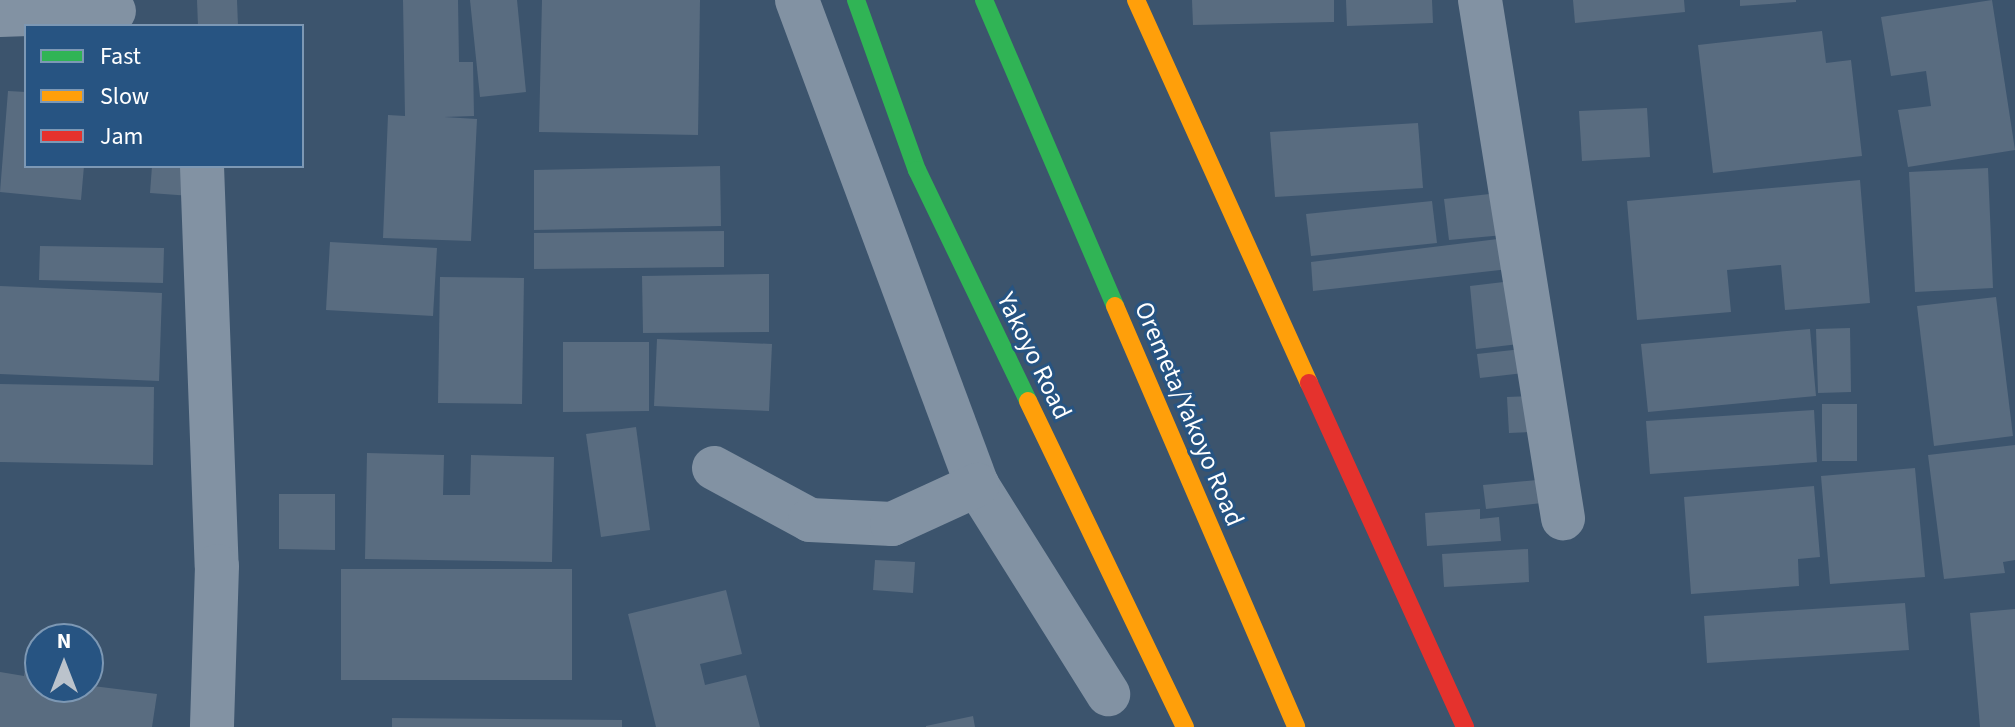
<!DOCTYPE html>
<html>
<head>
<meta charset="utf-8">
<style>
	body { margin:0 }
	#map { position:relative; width:2015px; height:727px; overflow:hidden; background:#3c546d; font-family:"Source Sans 3",sans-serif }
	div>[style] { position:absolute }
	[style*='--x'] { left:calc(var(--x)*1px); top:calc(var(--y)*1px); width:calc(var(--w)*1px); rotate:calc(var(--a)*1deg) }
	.building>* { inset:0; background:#596c80 }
	.street>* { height:44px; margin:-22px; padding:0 22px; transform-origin:22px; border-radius:22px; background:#8292a3 }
	.fast>* { height:18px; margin:-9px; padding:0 9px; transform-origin:9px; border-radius:9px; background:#30b455 }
	.slow>* { height:18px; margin:-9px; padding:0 9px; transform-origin:9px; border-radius:9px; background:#ff9f0a }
	.jam>* { height:18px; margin:-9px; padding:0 9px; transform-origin:9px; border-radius:9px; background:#e5322d }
	span { translate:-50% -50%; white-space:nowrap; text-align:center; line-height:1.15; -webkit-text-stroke:6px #275482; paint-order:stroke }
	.street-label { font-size:26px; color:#fff }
	.legend { position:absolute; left:24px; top:24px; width:280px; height:144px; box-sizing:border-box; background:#275482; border:2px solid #7d98b4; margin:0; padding:10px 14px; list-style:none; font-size:24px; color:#fff }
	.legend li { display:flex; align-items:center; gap:16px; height:40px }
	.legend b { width:40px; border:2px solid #7d98b4 }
	.north { position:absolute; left:24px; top:623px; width:80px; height:80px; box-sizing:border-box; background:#275482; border:2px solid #7d98b4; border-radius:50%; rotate:0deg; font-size:22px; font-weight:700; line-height:32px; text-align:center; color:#fff }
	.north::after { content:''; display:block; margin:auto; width:28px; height:36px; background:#bbc3cc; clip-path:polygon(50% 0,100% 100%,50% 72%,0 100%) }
</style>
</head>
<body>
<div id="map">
	<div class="building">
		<div style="clip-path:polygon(197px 0,237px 0,238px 26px,198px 26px)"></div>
		<div style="clip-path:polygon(403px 0,458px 0,459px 62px,473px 62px,474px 116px,444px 117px,477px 119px,471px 241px,383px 238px,388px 115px,405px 116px)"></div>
		<div style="clip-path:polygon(470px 0,517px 0,526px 92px,480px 97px)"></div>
		<div style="clip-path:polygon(542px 0,700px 0,698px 135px,539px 132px)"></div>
		<div style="clip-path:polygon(1192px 0,1334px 0,1334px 22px,1193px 25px)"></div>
		<div style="clip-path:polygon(1346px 0,1432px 0,1433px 23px,1347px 26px)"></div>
		<div style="clip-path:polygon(1573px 0,1684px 0,1685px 12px,1575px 23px)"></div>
		<div style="clip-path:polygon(1740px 0,1796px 0,1796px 2px,1740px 6px)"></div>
		<div style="clip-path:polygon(1992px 0,2015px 150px,1908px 167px,1898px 110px,1931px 106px,1926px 71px,1891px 76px,1881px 17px)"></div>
		<div style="clip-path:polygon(1822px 31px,1826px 63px,1851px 60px,1862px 156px,1713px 173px,1698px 45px)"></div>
		<div style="clip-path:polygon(8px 91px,26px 92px,26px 166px,84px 166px,81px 200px,0 192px)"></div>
		<div style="clip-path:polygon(1647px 108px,1650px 157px,1582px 161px,1579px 111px)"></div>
		<div style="clip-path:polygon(1418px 123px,1423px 188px,1275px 197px,1270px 132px)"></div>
		<div style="clip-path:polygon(152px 166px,193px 166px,191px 196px,150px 193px)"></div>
		<div style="clip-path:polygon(720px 166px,721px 226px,534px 230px,534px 170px)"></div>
		<div style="clip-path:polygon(1988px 168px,1993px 288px,1915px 292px,1909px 172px)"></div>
		<div style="clip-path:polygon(1860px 180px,1870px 303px,1785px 310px,1781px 265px,1727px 270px,1731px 312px,1637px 320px,1627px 201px)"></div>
		<div style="clip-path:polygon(1499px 193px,1504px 235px,1449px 240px,1444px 199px)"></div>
		<div style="clip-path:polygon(1432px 201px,1437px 243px,1311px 256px,1306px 214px)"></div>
		<div style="clip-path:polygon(724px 231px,724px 267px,534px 269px,534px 233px)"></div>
		<div style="clip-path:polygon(1506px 238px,1509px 269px,1313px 291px,1311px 262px)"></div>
		<div style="clip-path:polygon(330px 242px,437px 248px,433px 316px,326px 310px)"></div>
		<div style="clip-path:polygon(40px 246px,164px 248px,163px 283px,39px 280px)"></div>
		<div style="clip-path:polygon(769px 274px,769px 332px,643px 333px,642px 276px)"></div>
		<div style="clip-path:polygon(440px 277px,524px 278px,522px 404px,438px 403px)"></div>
		<div style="clip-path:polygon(1512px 281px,1519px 344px,1476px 349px,1470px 286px)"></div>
		<div style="clip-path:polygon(0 286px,162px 293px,159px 381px,0 374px)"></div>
		<div style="clip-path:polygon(1996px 297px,2013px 436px,1934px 446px,1917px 306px)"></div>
		<div style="clip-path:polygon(1850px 328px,1851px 392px,1818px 393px,1816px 329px)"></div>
		<div style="clip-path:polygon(1810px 329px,1816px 396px,1648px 412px,1641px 344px)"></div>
		<div style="clip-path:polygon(657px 339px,772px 344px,769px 411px,654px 406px)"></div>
		<div style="clip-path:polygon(563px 342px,649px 342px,649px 411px,563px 412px)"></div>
		<div style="clip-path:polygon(1522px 349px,1524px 373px,1480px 378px,1477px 354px)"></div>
		<div style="clip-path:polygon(0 384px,154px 387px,153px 465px,0 462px)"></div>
		<div style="clip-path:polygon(1529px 396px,1531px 432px,1509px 433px,1507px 397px)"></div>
		<div style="clip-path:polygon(1822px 404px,1857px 404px,1857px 461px,1822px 461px)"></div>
		<div style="clip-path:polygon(1814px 410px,1817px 462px,1650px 474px,1646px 421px)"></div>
		<div style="clip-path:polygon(636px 427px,650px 530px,601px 537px,586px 434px)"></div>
		<div style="clip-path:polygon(2015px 445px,2015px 560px,2003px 562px,2005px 573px,1944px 579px,1928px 455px)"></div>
		<div style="clip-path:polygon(367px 453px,444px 455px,443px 495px,470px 495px,471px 455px,554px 457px,552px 562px,365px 559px)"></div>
		<div style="clip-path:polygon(1915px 468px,1925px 577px,1830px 584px,1821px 476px)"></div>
		<div style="clip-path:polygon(1548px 479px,1551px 502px,1486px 509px,1483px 485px)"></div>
		<div style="clip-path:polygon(1814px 486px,1820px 557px,1798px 559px,1799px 586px,1691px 594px,1684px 497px)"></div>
		<div style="clip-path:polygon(279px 494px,335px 494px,335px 550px,279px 549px)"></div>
		<div style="clip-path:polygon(1480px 509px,1480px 519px,1499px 517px,1501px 541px,1427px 546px,1425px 513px)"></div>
		<div style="clip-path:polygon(1528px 549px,1529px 582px,1444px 587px,1442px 554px)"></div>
		<div style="clip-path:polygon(875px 560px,915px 562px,913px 593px,873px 590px)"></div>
		<div style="clip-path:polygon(341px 569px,572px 569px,572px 680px,341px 680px)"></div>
		<div style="clip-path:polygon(726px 590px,742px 654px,700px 664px,705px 685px,746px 675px,760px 727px,656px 727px,628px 614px)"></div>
		<div style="clip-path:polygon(1905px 603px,1909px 650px,1707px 663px,1704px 616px)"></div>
		<div style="clip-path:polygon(2015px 609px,2015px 727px,1980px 727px,1970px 613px)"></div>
		<div style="clip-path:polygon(27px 658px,40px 660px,40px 687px,88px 687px,88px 667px,95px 668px,93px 686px,157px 694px,152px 727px,0 727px,0 672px,24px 676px)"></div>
		<div style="clip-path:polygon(973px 716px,975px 727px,926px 727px,926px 726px)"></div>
		<div style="clip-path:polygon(392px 718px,622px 720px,622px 727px,392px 727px)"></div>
	</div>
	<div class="street">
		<div style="--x:797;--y:0;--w:517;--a:69.64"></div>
		<div style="--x:977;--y:485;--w:247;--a:57.9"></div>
		<div style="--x:1480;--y:0;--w:525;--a:80.9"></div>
		<div style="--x:0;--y:15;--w:114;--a:-2"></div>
		<div style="--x:202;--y:166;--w:400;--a:87.9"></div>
		<div style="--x:217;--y:566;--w:161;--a:91.8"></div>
		<div style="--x:714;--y:468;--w:109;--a:28.4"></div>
		<div style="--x:810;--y:520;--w:82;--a:2.8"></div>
		<div style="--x:892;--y:524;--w:94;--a:-24.6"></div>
	</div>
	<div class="fast">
		<div style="--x:856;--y:0;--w:181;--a:70.3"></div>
		<div style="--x:917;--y:170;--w:256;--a:64.3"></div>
		<div style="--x:984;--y:0;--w:333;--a:66.8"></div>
	</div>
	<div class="slow">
		<div style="--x:1136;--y:0;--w:420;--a:65.7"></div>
		<div style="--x:1115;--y:306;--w:458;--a:66.7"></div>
		<div style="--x:1028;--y:401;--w:362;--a:64.3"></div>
	</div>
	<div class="jam">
		<div style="--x:1309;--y:383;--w:378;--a:65.6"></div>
	</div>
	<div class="street-label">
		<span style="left:1034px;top:356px;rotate:64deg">Yakoyo Road</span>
		<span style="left:1189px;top:414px;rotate:67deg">Oremeta/Yakoyo Road</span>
	</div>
	<ul class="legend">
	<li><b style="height:10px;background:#30b455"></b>Fast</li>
	<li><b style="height:10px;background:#ff9f0a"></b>Slow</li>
	<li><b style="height:10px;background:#e5322d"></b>Jam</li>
	</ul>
	<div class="north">N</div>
</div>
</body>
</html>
